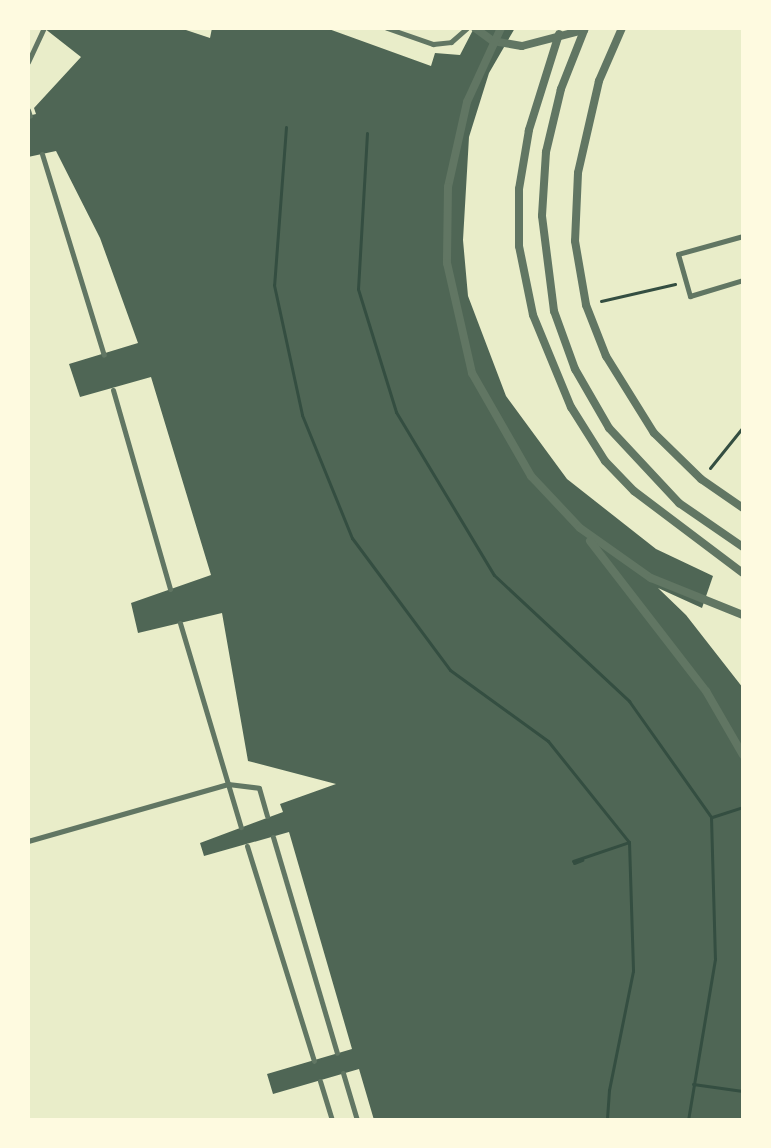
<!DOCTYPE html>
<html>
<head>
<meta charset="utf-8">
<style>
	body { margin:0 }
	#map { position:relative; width:771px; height:1148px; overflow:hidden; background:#e9edc9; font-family:Ubuntu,sans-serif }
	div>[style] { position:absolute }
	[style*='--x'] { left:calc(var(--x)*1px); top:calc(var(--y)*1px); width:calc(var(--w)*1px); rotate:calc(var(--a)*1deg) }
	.building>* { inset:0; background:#4f6655 }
	.path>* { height:3px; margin:-1.5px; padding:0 1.5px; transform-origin:1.5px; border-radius:1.5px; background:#344e41 }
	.service>* { height:5px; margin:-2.5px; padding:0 2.5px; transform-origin:2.5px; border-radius:2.5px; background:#617663 }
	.minor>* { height:8px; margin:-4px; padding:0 4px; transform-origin:4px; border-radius:4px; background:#617663 }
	span { translate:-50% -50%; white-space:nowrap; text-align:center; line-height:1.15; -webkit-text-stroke:7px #fefae0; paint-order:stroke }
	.frame { position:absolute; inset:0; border:30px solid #fefae0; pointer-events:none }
</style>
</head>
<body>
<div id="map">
	<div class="building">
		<div style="clip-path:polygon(44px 28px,180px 28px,210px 38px,212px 28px,326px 28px,431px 66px,435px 53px,460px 55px,474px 28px,515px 28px,489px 73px,469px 137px,463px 240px,468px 296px,506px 396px,567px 479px,656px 549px,713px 576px,702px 608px,658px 588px,686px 615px,743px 688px,743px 1120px,374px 1120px,359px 1069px,273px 1094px,267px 1074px,352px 1049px,289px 832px,204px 856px,200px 843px,283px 812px,280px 804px,336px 784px,248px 761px,222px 613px,138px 633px,131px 603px,211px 575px,151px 377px,80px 397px,69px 364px,138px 343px,100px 238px,56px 151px,28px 157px,28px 116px,36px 114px,34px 108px,81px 57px)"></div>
	</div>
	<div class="path">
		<div style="--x:286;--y:127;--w:158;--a:94.3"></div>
		<div style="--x:274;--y:285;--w:133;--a:77.8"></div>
		<div style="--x:302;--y:415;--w:133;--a:67.9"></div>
		<div style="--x:352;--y:538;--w:164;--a:53.4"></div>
		<div style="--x:450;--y:670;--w:121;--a:35.9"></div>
		<div style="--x:548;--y:741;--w:129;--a:51.3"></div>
		<div style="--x:629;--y:842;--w:129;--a:88.2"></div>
		<div style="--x:633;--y:971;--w:121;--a:101.4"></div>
		<div style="--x:609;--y:1090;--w:30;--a:94"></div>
		<div style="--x:367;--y:133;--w:156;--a:93.3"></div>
		<div style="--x:358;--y:289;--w:129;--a:72.8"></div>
		<div style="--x:396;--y:412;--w:190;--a:59"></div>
		<div style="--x:494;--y:575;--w:185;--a:43"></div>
		<div style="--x:629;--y:701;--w:142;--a:54.7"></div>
		<div style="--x:711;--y:817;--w:142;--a:88.4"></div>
		<div style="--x:715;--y:959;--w:163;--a:99.5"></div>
		<div style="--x:601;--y:301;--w:76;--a:-12.9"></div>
		<div style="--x:710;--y:468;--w:53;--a:-51.2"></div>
		<div style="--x:712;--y:817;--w:33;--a:-18"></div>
		<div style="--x:573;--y:861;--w:59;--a:-18.7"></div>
		<div style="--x:574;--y:863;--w:9;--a:-21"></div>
		<div style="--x:693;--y:1084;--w:50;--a:8"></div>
	</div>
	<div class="service">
		<div style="--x:387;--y:28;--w:49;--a:19.2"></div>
		<div style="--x:433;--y:44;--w:18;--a:-6"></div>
		<div style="--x:451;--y:42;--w:21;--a:-41"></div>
		<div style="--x:28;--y:62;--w:38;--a:-65"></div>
		<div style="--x:28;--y:110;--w:6;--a:72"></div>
		<div style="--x:42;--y:154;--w:210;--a:72.9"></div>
		<div style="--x:743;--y:236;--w:67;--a:164.5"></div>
		<div style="--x:678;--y:254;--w:44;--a:74.1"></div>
		<div style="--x:690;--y:296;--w:55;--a:-16.8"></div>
		<div style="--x:113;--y:390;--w:207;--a:74"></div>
		<div style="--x:180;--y:623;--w:213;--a:73.4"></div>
		<div style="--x:273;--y:837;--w:225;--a:73.5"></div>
		<div style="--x:28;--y:841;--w:208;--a:-15.9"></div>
		<div style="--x:228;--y:784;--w:31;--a:7"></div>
		<div style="--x:259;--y:788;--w:29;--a:74"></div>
		<div style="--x:247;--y:846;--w:225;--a:72.7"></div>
		<div style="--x:343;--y:1073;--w:49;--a:73.4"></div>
		<div style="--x:320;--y:1081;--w:41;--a:72.9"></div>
	</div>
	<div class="minor">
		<div style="--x:475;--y:28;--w:22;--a:36"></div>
		<div style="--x:493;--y:41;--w:29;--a:10"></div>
		<div style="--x:522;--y:46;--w:64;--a:-14.5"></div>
		<div style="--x:501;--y:28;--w:81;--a:114.7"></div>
		<div style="--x:467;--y:102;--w:87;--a:102.6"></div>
		<div style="--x:448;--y:187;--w:76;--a:90.8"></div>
		<div style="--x:447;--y:263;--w:113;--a:77.2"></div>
		<div style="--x:472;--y:373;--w:119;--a:60.2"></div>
		<div style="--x:531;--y:476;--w:71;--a:46.7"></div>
		<div style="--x:580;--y:528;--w:87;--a:35.2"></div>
		<div style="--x:651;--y:578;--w:99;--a:21.9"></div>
		<div style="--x:585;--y:28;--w:66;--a:111.5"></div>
		<div style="--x:561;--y:89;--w:65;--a:103.4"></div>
		<div style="--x:546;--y:152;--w:64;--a:93.6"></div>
		<div style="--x:542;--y:216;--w:96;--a:82.8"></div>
		<div style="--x:554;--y:311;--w:62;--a:70.1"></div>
		<div style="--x:575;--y:369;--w:68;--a:60"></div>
		<div style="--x:609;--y:428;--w:103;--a:47"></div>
		<div style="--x:679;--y:503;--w:78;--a:34.5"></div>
		<div style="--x:622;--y:28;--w:58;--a:113.5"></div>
		<div style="--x:599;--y:81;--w:94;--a:102.9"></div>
		<div style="--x:578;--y:173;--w:68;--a:92.5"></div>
		<div style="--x:575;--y:241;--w:65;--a:80.2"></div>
		<div style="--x:586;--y:305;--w:55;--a:68.6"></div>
		<div style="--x:606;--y:356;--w:91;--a:58.1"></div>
		<div style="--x:654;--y:433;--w:66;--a:44.4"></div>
		<div style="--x:701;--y:479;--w:51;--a:34.6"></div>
		<div style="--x:559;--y:34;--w:101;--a:107.4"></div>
		<div style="--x:529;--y:130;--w:60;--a:99.6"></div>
		<div style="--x:519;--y:189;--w:57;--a:90"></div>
		<div style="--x:519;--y:246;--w:70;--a:78.5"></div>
		<div style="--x:533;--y:315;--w:100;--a:67.6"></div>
		<div style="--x:571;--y:407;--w:64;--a:57.8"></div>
		<div style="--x:605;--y:461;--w:42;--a:46"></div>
		<div style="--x:634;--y:491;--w:136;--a:37"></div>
		<div style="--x:590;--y:541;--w:190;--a:52.3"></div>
		<div style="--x:706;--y:691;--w:74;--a:60"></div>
	</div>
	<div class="frame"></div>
</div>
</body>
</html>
